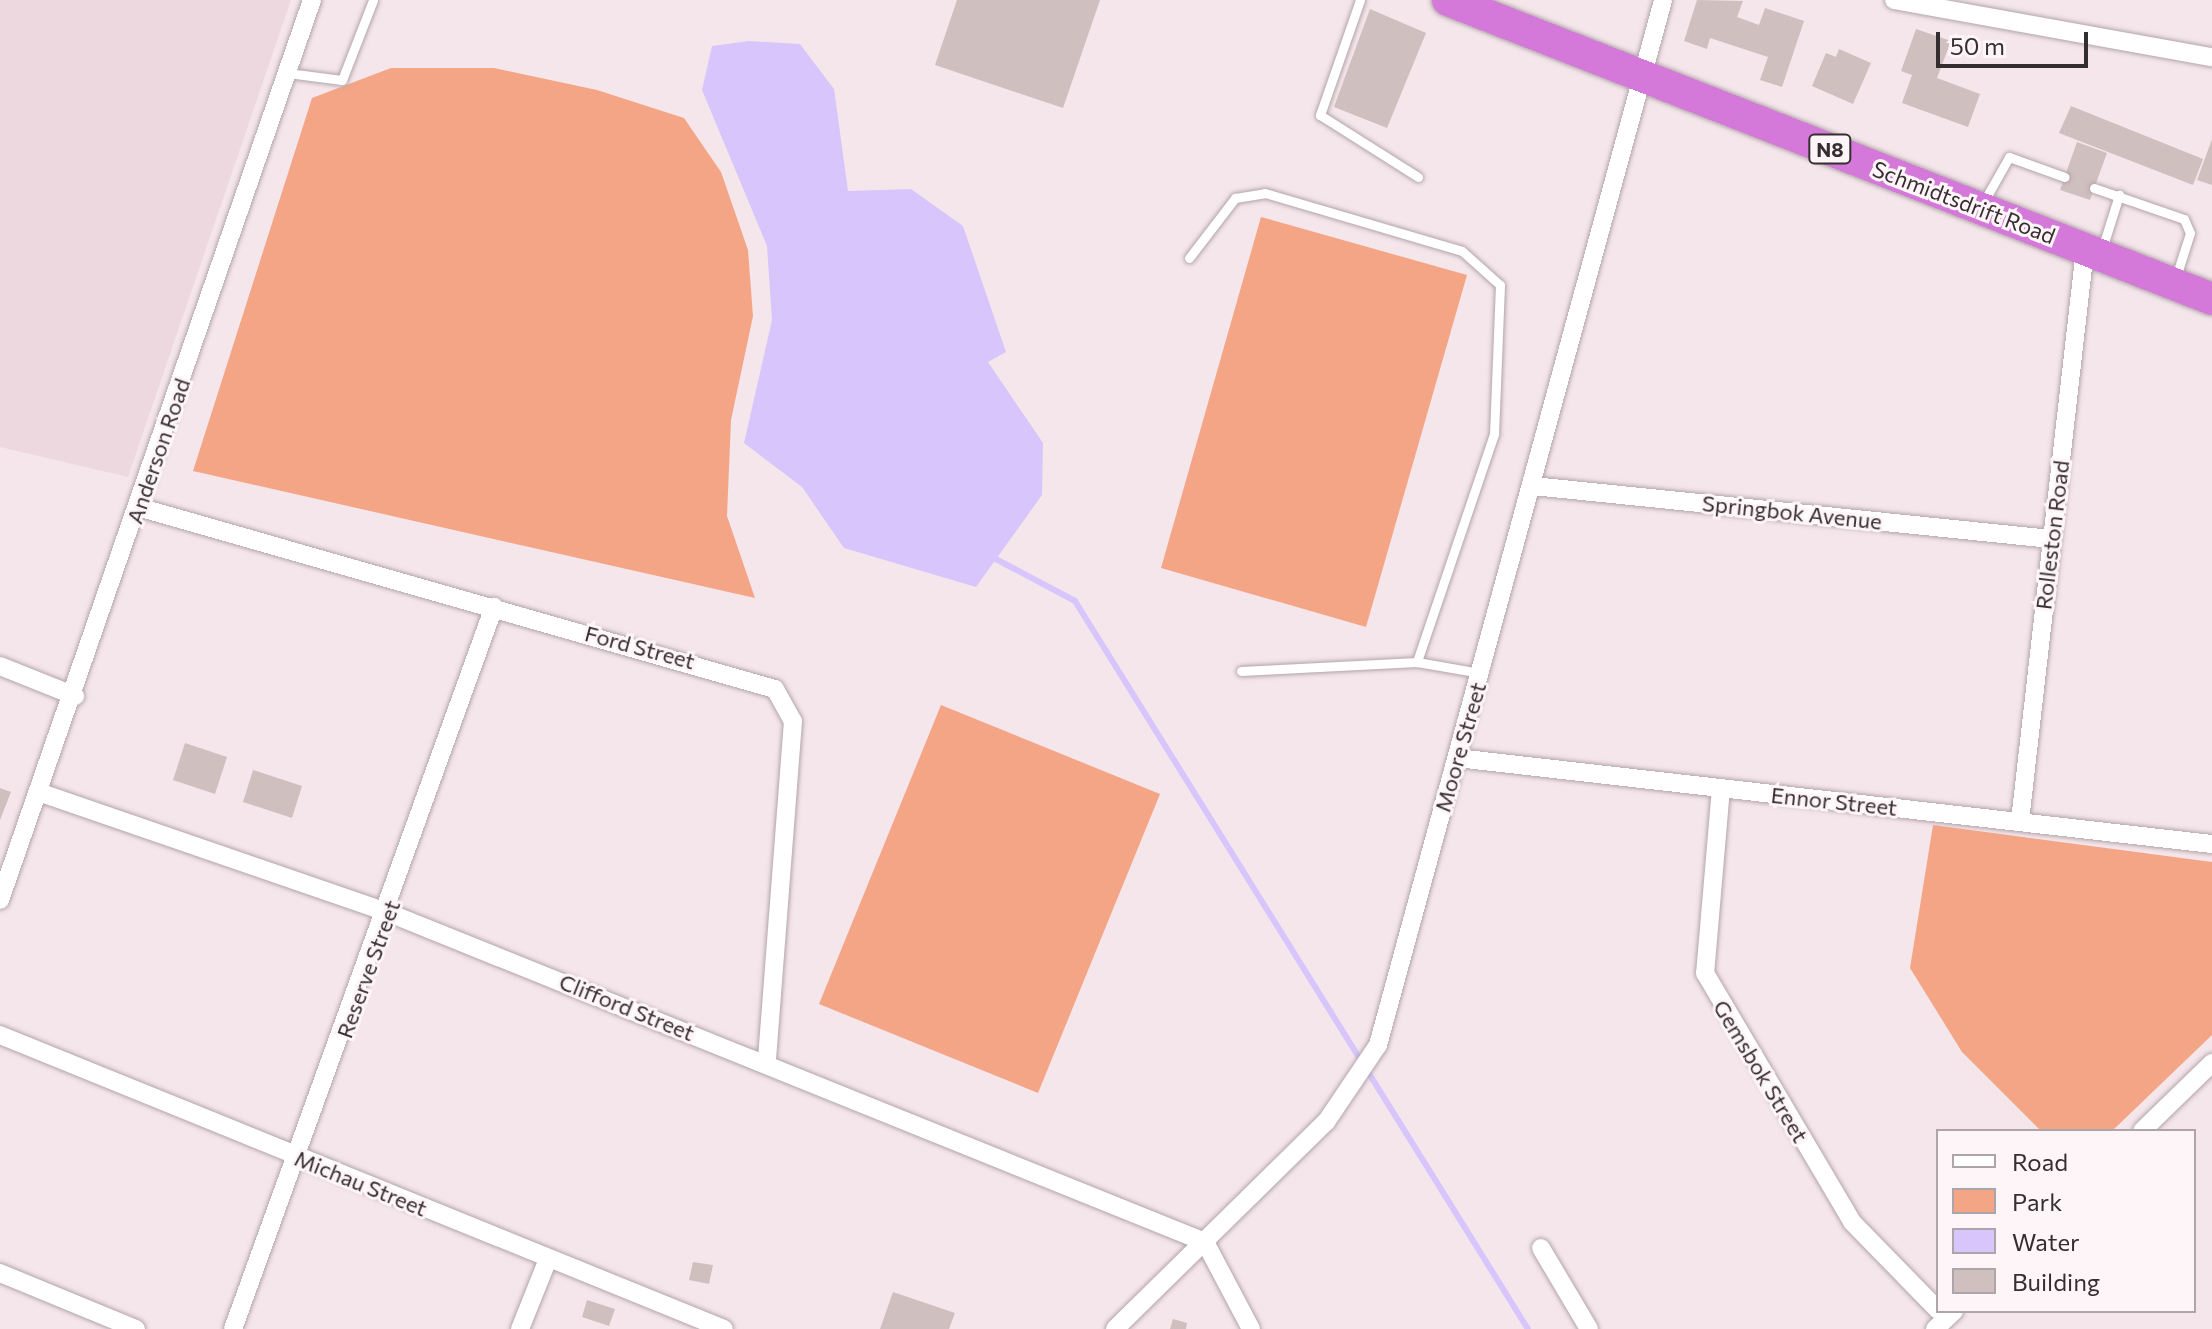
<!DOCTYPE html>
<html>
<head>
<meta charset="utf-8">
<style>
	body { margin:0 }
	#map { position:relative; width:2212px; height:1329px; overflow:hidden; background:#f5e6ec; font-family:Commissioner,sans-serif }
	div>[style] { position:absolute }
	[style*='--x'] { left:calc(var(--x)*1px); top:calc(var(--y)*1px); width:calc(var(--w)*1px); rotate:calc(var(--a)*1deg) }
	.built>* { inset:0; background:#edd8e0 }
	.green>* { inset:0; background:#f4a586 }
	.water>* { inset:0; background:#d7c5fc }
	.stream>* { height:6px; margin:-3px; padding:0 3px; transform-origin:3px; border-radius:3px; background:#d7c5fc }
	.building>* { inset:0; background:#cfbfbf }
	.roads { filter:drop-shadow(0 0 2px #b2a5aa) drop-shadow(0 0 2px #b2a5aa) }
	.lane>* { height:9px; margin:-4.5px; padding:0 4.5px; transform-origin:4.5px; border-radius:4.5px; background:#fff }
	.street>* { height:18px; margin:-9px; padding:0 9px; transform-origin:9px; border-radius:9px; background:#fff }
	.highway>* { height:32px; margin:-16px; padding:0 16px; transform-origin:16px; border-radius:16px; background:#d479d9 }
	span { translate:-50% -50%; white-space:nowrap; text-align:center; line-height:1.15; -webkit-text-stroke:6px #fef5f9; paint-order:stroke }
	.shield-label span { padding:2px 6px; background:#fef5f9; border:2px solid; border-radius:6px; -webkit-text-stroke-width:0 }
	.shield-label { font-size:20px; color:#342e30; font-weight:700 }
	.street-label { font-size:22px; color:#342e30 }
	.legend { position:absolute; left:1936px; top:1129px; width:260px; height:184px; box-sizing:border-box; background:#fef5f9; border:2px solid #ada5a9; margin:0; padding:10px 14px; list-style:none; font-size:24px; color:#342e30 }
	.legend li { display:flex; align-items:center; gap:16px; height:40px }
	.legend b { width:40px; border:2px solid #ada5a9 }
	.scale { position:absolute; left:1936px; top:32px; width:152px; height:36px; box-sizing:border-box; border:4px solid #342e30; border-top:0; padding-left:10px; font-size:24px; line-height:28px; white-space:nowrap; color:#342e30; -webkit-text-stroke:6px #fef5f9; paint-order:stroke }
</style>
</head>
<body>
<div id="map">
	<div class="built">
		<div style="clip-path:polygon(0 0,291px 0,128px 477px,0 447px)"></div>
	</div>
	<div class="green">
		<div style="clip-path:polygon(391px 68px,494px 68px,597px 90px,684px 118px,721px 172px,748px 250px,753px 316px,731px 420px,727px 516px,755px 598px,193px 471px,312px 98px)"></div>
		<div style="clip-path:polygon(1261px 217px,1467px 275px,1366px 627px,1161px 568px)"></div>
		<div style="clip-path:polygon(941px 705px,1160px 794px,1038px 1093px,819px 1004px)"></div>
		<div style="clip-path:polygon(1933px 825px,2212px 862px,2212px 1035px,2112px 1131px,2041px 1131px,1962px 1052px,1910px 968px)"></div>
	</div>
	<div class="water">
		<div style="clip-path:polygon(749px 41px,800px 44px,834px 89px,848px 191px,911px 189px,963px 226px,1006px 352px,988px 362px,1043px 443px,1042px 495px,976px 587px,844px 548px,802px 487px,744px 443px,772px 320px,767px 246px,702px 90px,712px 46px)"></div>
	</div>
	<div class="stream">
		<div style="--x:992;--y:557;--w:94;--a:27.9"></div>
		<div style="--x:1075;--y:601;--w:857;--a:58.11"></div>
	</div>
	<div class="building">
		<div style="clip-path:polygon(957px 0,1100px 0,1063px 108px,935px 65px)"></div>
		<div style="clip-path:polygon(1697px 0,1743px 1px,1737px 17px,1759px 25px,1765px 8px,1804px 21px,1782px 87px,1760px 80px,1768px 57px,1710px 38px,1707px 49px,1684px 41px)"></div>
		<div style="clip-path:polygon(1370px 9px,1426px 33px,1387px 128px,1334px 107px)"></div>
		<div style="clip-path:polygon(1916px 29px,1951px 41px,1937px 78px,1980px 94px,1968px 127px,1902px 103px,1912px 75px,1901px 71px)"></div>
		<div style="clip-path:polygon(1839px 49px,1871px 63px,1853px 104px,1812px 86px,1826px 53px,1836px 57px)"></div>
		<div style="clip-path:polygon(2071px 106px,2203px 159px,2193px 185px,2059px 133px)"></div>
		<div style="clip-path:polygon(2212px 139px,2212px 185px,2197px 180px)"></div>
		<div style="clip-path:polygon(2077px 142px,2107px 153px,2090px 200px,2060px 190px)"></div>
		<div style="clip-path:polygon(185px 743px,227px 757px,215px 794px,173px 780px)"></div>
		<div style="clip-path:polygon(253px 770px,302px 786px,292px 818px,243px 802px)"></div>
		<div style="clip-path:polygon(0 788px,11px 792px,0 820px)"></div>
		<div style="clip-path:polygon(693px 1262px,713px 1265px,709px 1284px,689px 1280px)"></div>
		<div style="clip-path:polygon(893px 1292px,955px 1313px,949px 1329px,880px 1329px)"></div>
		<div style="clip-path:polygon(587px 1300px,615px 1309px,609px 1326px,582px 1317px)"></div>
		<div style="clip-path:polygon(1173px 1319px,1187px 1323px,1186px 1329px,1170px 1329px)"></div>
	</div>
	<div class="roads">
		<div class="lane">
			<div style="--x:1360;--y:0;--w:122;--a:109.2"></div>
			<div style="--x:1320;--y:115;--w:116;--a:32.3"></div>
			<div style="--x:288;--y:73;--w:54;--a:7.4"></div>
			<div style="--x:342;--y:80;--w:86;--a:-68.8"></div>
			<div style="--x:2094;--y:188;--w:95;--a:19"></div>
			<div style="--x:2184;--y:219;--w:15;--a:67"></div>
			<div style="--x:2190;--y:233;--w:49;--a:107.7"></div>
			<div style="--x:1983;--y:203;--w:53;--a:-60.5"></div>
			<div style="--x:2009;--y:157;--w:59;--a:19.7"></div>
			<div style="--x:2102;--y:249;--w:57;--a:-72.5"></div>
			<div style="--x:1189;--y:258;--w:76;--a:-52.5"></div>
			<div style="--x:1235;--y:198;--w:30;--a:-9"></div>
			<div style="--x:1265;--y:193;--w:205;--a:16.4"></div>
			<div style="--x:1462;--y:251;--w:51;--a:41.8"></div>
			<div style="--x:1500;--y:285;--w:149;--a:92.3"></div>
			<div style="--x:1494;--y:434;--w:241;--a:108.7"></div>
			<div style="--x:1241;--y:671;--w:176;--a:-2.9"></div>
			<div style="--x:1417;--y:662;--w:65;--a:9.8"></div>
		</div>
		<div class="street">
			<div style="--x:1894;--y:0;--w:323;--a:10.2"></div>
			<div style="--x:1533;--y:486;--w:521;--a:5.84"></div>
			<div style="--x:138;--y:507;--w:662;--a:15.95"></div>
			<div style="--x:775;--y:689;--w:37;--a:61"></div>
			<div style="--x:793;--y:721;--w:342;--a:94.4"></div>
			<div style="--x:0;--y:666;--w:81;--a:21.8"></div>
			<div style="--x:1457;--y:758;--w:760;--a:6.5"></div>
			<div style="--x:1721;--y:788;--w:186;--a:94.9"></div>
			<div style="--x:1705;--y:973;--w:289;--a:59.4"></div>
			<div style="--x:1852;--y:1222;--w:123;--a:45.7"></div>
			<div style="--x:41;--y:793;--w:368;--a:19"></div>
			<div style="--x:389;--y:913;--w:880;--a:21.96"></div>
			<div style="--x:1205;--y:1242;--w:98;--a:62.1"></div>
			<div style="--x:2020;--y:821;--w:575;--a:-83.51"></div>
			<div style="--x:0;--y:900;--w:953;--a:-70.88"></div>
			<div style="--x:0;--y:1035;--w:781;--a:22.1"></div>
			<div style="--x:2142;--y:1131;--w:98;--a:-44.2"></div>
			<div style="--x:1541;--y:1248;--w:94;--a:59.3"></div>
			<div style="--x:0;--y:1273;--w:147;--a:22.4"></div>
			<div style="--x:233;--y:1329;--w:768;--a:-70.13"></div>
			<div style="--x:520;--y:1329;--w:75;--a:-68.2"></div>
			<div style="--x:1115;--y:1329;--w:296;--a:-44.5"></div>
			<div style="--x:1326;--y:1122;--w:93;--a:-56"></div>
			<div style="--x:1378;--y:1045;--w:1083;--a:-74.74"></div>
			<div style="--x:1935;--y:1329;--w:26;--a:-43"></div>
		</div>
		<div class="highway">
			<div style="--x:1448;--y:0;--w:820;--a:21.37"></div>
		</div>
	</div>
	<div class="shield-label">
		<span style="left:1830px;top:149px">N8</span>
	</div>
	<div class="street-label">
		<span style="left:1964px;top:202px;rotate:21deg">Schmidtsdrift Road</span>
		<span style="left:158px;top:451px;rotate:-71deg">Anderson Road</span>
		<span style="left:1792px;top:512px;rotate:6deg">Springbok Avenue</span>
		<span style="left:2052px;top:535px;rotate:-83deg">Rolleston Road</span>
		<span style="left:640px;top:647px;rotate:15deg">Ford Street</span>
		<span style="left:1460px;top:747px;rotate:-74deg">Moore Street</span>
		<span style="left:1834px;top:801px;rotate:6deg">Ennor Street</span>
		<span style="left:368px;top:969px;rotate:-70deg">Reserve Street</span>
		<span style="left:627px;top:1007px;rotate:22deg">Clifford Street</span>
		<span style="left:1761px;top:1071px;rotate:59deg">Gemsbok Street</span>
		<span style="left:361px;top:1183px;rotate:22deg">Michau Street</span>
	</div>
	<ul class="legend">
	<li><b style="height:10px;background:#fff"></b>Road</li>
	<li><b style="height:22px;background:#f4a586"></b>Park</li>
	<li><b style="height:22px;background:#d7c5fc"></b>Water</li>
	<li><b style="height:22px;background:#cfbfbf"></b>Building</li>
	</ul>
	<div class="scale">50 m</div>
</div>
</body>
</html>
